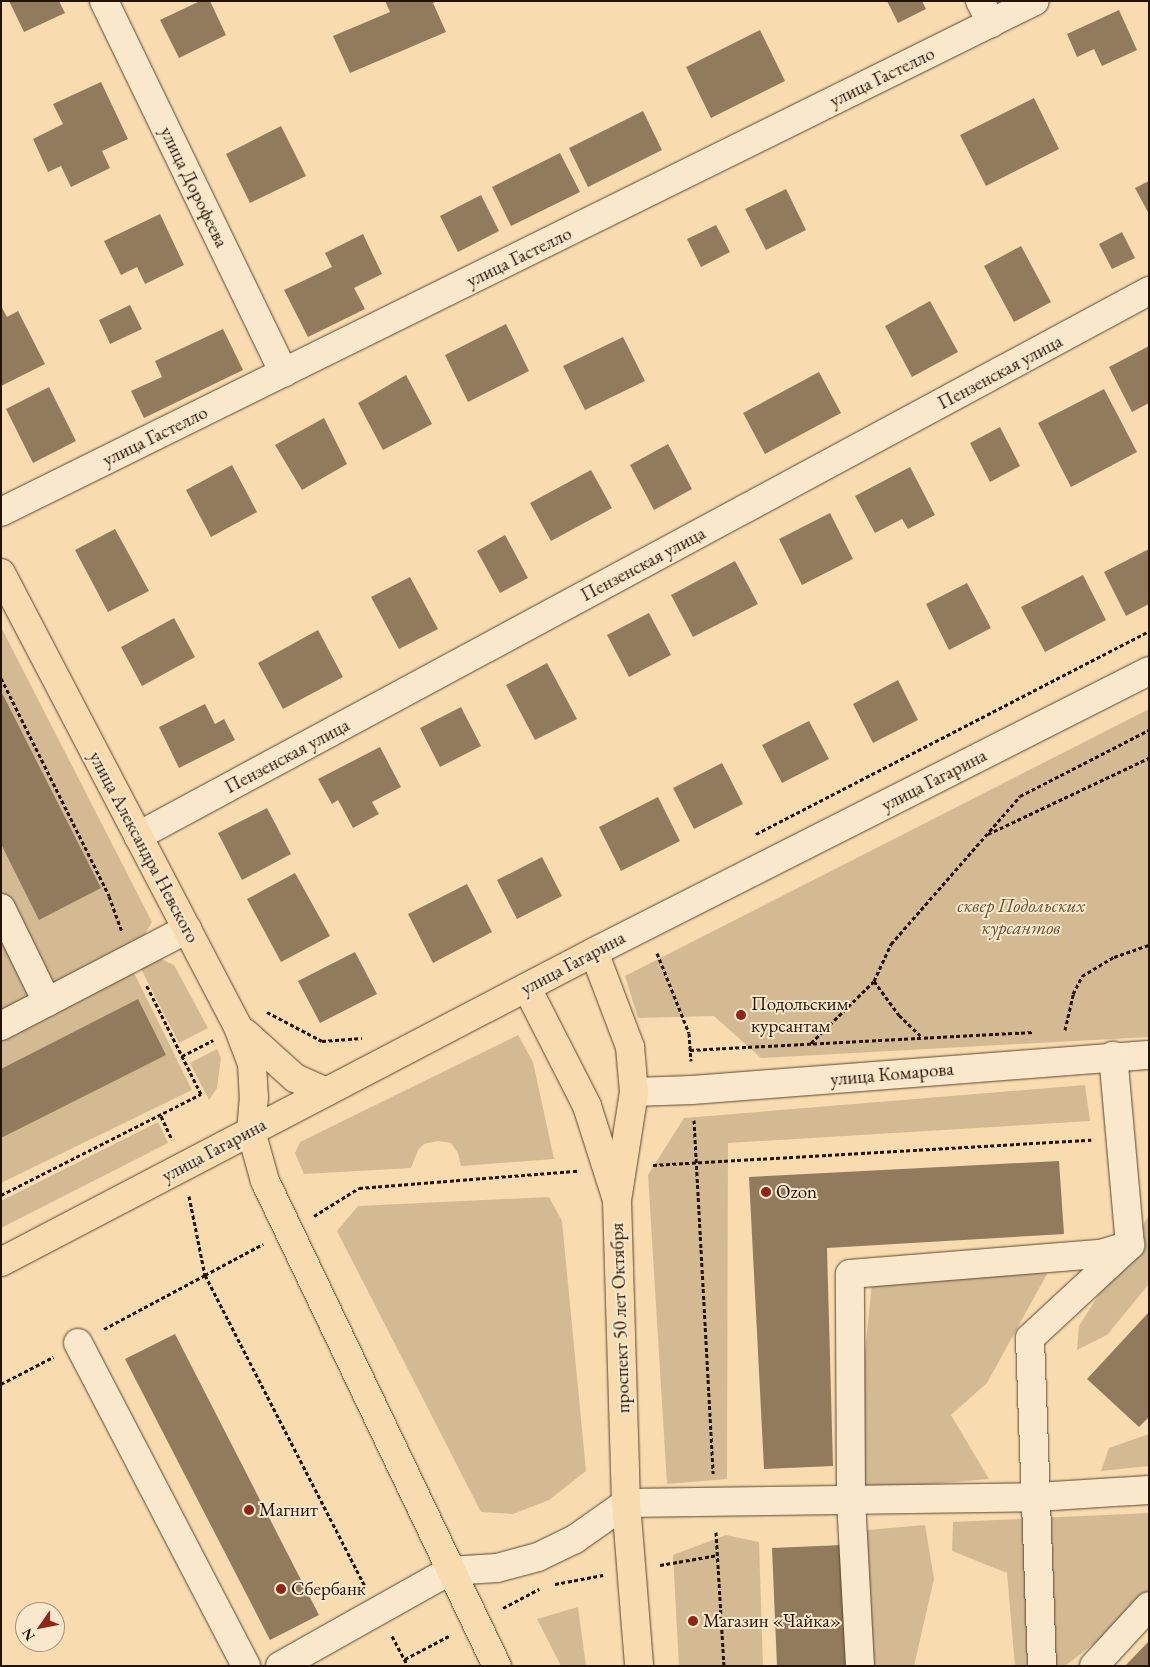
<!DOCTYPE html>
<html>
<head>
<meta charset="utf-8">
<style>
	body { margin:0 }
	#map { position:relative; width:1150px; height:1667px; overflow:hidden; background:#f8dcb0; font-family:"EB Garamond",serif }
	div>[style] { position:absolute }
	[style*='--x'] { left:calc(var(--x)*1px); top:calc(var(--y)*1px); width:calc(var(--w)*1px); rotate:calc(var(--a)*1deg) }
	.green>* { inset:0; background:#d4ba93 }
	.building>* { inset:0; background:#927b5d }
	.path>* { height:3px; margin-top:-1.5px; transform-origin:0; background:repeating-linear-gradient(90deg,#241203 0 4px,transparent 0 6.5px) }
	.roads { filter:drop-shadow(0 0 1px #59442e) drop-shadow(0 0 1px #59442e) }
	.minor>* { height:28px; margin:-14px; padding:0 14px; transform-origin:14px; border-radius:14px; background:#fae8cc }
	.major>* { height:28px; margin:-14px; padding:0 14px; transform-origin:14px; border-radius:14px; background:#f8dcb0 }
	.dots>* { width:14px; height:14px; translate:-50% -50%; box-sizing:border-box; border:2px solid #fae8cc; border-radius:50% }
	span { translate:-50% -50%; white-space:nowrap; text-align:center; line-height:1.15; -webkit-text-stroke:4px #fae8cc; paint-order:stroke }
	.street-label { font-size:19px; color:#241203 }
	.park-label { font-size:19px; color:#624d35; font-style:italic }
	.poi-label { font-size:19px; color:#241203 }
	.left { translate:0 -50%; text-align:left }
	.frame { position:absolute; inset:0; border:2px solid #241203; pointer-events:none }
	.north { position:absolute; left:15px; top:1602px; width:50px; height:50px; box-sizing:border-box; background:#fae8cc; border:1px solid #a4927c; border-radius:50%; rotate:237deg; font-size:14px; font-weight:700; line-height:20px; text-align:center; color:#241203 }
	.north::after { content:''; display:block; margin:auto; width:18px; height:22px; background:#8f2418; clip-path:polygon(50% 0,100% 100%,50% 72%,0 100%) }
</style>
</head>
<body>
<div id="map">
	<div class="green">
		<div style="clip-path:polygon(1px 627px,152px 922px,141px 941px,47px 989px,1px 894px)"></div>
		<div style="clip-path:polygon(1149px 709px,1149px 1037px,761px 1058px,714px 1016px,638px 1018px,625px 976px)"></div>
		<div style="clip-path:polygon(1px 920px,38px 993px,1px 1012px)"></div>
		<div style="clip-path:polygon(157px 957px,174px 965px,208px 1028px,179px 1043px,139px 965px)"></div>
		<div style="clip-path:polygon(132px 969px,192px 1090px,1px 1183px,1px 1036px)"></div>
		<div style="clip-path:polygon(518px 1035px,533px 1062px,554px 1159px,461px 1166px,458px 1153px,451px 1143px,438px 1141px,424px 1144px,418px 1150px,411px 1168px,304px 1174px,295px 1153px,300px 1142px)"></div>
		<div style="clip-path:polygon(217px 1049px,221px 1058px,217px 1088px,209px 1100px,190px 1063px)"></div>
		<div style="clip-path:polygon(1085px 1085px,1090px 1121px,728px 1143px,727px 1479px,667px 1484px,648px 1175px,684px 1118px)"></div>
		<div style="clip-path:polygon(158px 1122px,168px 1143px,1px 1228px,1px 1201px)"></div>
		<div style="clip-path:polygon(549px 1197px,562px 1221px,586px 1471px,549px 1500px,513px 1514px,481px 1512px,337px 1231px,358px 1206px)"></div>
		<div style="clip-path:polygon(1149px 1215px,1149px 1284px,1107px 1335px,1077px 1350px,1079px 1326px)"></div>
		<div style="clip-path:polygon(972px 1270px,1047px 1274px,987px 1383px,951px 1415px,989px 1479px,864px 1490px,862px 1381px,873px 1273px)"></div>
		<div style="clip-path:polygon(1149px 1434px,1149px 1466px,1101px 1471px,1109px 1448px)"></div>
		<div style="clip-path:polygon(1149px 1513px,1149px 1598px,1144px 1605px,1065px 1666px,1015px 1666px,1007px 1573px,952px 1551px,953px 1522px)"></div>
		<div style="clip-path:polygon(925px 1525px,934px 1579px,914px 1666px,861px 1666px,856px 1531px)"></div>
		<div style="clip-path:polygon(726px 1535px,759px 1542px,763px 1666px,679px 1666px,673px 1555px)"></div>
		<div style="clip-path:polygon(578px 1607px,586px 1666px,561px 1666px,537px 1619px)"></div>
	</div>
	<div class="building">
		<div style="clip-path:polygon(9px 1px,59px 1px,65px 13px,24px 32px)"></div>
		<div style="clip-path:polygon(200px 1px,210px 1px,226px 35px,179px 58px,160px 20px)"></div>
		<div style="clip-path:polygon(385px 1px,437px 1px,433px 3px,446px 32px,350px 73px,333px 36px,390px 12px)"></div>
		<div style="clip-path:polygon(887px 1px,922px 1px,926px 9px,898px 23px)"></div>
		<div style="clip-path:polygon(1119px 10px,1137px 50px,1102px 66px,1094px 49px,1077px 57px,1067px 34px)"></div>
		<div style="clip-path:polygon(760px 30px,785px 81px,711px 118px,686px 67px)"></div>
		<div style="clip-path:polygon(101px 82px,128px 139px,102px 151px,110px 168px,71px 187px,61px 166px,48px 172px,33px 139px,63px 124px,53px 104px)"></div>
		<div style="clip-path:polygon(1034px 98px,1059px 149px,986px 186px,960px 135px)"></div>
		<div style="clip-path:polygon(643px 111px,662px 150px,588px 187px,569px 148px)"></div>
		<div style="clip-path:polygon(281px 126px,306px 176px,250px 203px,226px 154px)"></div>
		<div style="clip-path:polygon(560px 153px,580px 192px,511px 226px,492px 187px)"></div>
		<div style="clip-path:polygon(1149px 181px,1149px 214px,1135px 188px)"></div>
		<div style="clip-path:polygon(786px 189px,806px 230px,766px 250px,745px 209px)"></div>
		<div style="clip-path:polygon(481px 195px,499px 231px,458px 252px,440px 216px)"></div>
		<div style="clip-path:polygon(160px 214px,184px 265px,145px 284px,137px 267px,121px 275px,104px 241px)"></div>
		<div style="clip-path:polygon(716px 225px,730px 252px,701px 267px,687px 239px)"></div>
		<div style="clip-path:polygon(1122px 232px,1135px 258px,1112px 269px,1099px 244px)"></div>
		<div style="clip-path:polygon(363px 234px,382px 274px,354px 288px,365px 309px,308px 337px,284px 290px,332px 267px,325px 253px)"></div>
		<div style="clip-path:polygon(1021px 246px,1051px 302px,1014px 322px,984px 266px)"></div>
		<div style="clip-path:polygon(930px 301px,958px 352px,912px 377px,885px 326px)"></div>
		<div style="clip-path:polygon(130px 305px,142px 329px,110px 344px,99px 320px)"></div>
		<div style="clip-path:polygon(1px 306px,7px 317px,18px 311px,45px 364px,1px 386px)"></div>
		<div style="clip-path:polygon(506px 324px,529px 371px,468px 402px,445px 355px)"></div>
		<div style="clip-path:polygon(223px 329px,243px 370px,144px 418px,131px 391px,162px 377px,155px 361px)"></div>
		<div style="clip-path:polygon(623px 337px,645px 381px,585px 410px,563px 366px)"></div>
		<div style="clip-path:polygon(1149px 346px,1149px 403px,1132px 412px,1109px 367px)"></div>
		<div style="clip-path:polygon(819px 372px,841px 413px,765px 454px,743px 413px)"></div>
		<div style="clip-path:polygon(406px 375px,432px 424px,383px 450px,358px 403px)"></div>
		<div style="clip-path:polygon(49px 387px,76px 441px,33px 463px,6px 409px)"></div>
		<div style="clip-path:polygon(1104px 389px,1137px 452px,1071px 487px,1038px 423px)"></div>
		<div style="clip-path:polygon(324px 418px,347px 464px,302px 490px,275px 445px)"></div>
		<div style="clip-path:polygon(1000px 427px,1020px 466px,990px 482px,970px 443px)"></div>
		<div style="clip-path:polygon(668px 444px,692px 489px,654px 510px,630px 465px)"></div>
		<div style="clip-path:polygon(232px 465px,257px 512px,211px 537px,186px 490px)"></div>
		<div style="clip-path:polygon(910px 467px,935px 515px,908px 529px,902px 519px,875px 533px,855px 496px)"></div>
		<div style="clip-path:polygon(591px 470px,612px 508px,551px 541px,530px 503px)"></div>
		<div style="clip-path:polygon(830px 513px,853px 559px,802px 585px,779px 539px)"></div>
		<div style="clip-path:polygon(115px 529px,149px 591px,108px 612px,75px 550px)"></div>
		<div style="clip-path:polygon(505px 535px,528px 578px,500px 593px,477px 551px)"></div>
		<div style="clip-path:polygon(1149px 549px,1149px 604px,1126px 616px,1104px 572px)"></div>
		<div style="clip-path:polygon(735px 561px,758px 604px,693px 637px,671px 595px)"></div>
		<div style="clip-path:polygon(1083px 575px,1106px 620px,1045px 652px,1021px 607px)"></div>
		<div style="clip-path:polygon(410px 577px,438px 629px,399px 649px,371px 597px)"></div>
		<div style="clip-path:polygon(967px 583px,991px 628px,949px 650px,926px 604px)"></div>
		<div style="clip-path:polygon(649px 613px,671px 655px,629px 677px,607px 635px)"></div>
		<div style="clip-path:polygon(174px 618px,195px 657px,142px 686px,121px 647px)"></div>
		<div style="clip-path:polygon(318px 630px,343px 677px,283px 709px,258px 663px)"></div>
		<div style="clip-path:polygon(547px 663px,577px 719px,535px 740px,506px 685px)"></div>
		<div style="clip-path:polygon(898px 680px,918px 720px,873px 743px,853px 704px)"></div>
		<div style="clip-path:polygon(1px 691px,101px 888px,39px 920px,1px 844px)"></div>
		<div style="clip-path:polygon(205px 704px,215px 724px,224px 719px,235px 740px,179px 768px,159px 727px)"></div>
		<div style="clip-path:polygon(461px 707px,481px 746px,440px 767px,420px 728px)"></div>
		<div style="clip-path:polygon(809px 721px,829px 759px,782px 783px,762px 745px)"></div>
		<div style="clip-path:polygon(380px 747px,401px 787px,372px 802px,379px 814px,353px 828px,338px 800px,332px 804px,318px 779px)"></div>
		<div style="clip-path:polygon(722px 763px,743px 804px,694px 829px,673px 788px)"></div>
		<div style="clip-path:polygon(658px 797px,680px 841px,621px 871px,599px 827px)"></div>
		<div style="clip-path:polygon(267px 808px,291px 854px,242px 880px,218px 833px)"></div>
		<div style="clip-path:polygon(542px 857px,562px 896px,517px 919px,497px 880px)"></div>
		<div style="clip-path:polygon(295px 873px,330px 936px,281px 962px,247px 899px)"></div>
		<div style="clip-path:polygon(467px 884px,492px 932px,433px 963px,408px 914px)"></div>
		<div style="clip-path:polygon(355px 952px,377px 994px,320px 1023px,298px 981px)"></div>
		<div style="clip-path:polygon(138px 999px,166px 1055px,1px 1138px,1px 1069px)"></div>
		<div style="clip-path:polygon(1059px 1161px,1064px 1234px,827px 1248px,833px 1466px,764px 1469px,749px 1177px)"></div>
		<div style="clip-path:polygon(1149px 1312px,1149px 1417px,1139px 1427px,1087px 1379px)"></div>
		<div style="clip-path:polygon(175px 1334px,319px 1615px,270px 1640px,125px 1359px)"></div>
		<div style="clip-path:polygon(842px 1545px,847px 1666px,777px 1666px,772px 1548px)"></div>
		<div style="clip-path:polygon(1149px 1641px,1149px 1666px,1125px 1666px)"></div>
	</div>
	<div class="path">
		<div style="--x:1;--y:678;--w:243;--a:63.6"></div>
		<div style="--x:109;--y:896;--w:37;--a:70"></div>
		<div style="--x:756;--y:834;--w:442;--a:-27.3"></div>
		<div style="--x:988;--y:834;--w:178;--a:-25.3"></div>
		<div style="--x:657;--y:953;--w:86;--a:68.2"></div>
		<div style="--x:689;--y:1033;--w:28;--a:86"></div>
		<div style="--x:874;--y:981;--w:42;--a:53.7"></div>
		<div style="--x:899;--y:1015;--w:32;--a:44"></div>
		<div style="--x:267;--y:1012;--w:62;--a:27.8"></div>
		<div style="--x:322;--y:1041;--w:40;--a:-4.3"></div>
		<div style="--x:1065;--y:1030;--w:37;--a:-77"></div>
		<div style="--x:1073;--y:994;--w:20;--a:-63"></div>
		<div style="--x:1082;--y:976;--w:37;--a:-31"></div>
		<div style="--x:1114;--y:957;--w:37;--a:-19"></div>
		<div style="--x:811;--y:1043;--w:88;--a:-44.5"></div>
		<div style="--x:874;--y:981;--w:41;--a:-65.3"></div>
		<div style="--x:891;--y:944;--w:196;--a:-48.9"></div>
		<div style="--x:1020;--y:796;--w:145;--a:-27.1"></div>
		<div style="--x:690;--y:1050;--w:344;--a:-3"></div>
		<div style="--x:182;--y:1056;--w:35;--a:-27"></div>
		<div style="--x:161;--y:1116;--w:26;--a:65"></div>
		<div style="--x:694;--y:1120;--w:354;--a:86.9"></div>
		<div style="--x:653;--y:1165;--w:439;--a:-3.3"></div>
		<div style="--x:1;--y:1195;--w:224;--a:-26.8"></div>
		<div style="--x:201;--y:1094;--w:123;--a:-116.6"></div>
		<div style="--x:189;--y:1196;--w:81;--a:78.6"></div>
		<div style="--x:205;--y:1275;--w:66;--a:-28.1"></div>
		<div style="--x:314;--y:1216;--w:53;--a:-31.9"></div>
		<div style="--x:359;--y:1188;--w:219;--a:-4.5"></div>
		<div style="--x:104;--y:1329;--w:115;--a:-28.1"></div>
		<div style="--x:205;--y:1275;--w:350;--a:62.8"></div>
		<div style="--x:1;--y:1384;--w:59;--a:-27.4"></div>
		<div style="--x:716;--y:1532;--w:134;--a:86.6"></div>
		<div style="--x:660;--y:1565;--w:59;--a:-9.8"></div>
		<div style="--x:555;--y:1584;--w:49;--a:-10.6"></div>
		<div style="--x:503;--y:1608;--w:41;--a:-27.8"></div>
		<div style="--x:392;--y:1636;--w:34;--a:62"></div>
		<div style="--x:405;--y:1659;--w:52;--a:-27.6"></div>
	</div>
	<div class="roads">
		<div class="minor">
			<div style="--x:104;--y:1;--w:413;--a:64.2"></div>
			<div style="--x:980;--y:1;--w:25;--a:63"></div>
			<div style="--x:1;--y:512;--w:1153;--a:-26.3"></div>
			<div style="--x:138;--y:836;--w:1149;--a:-28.33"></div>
			<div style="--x:1;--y:908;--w:105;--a:63.9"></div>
			<div style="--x:594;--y:952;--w:622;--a:-26.85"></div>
			<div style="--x:1;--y:1026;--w:210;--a:-27.5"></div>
			<div style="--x:634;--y:1092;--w:58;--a:-2"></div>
			<div style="--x:692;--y:1090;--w:458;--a:-4.4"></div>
			<div style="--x:78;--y:1343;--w:364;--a:62.5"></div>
			<div style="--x:280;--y:1666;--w:194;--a:-29.3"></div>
			<div style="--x:449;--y:1571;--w:48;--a:-3.6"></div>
			<div style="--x:497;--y:1568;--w:42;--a:-15"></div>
			<div style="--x:538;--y:1557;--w:41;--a:-25.9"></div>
			<div style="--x:575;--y:1539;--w:62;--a:-35.2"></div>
			<div style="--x:626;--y:1503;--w:411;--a:-0.8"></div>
			<div style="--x:1037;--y:1497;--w:112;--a:-3.6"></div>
			<div style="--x:860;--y:1666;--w:166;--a:-93.1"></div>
			<div style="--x:851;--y:1500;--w:226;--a:-90.3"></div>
			<div style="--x:850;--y:1274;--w:252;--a:-4.6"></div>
			<div style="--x:1101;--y:1254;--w:30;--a:-17"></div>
			<div style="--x:1042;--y:1666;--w:328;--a:-92.1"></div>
			<div style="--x:1030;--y:1338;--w:137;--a:-42.9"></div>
			<div style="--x:1130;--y:1245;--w:190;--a:-95.1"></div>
			<div style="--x:1094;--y:1666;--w:81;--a:-47.5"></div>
		</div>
		<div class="major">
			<div style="--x:1;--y:573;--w:512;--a:62.43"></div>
			<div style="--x:238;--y:1027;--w:39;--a:69"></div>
			<div style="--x:252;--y:1063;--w:34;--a:87"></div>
			<div style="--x:254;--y:1097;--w:34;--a:95"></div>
			<div style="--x:251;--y:1131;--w:52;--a:74.4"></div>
			<div style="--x:265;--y:1181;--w:538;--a:64.44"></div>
			<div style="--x:527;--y:988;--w:132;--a:63"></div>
			<div style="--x:587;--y:1106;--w:99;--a:72.3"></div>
			<div style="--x:617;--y:1200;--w:303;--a:88.3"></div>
			<div style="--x:626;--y:1503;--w:164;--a:85.4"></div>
			<div style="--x:245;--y:1033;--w:67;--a:42"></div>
			<div style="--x:295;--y:1078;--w:34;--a:24"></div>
			<div style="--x:1;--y:1262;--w:669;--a:-27.6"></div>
			<div style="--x:594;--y:952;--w:102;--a:69.2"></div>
			<div style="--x:630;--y:1047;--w:45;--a:84.9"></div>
			<div style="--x:634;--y:1092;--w:109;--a:98.9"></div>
		</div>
	</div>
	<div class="dots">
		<div style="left:741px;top:1015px;background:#8f2418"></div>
		<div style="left:766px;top:1192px;background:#8f2418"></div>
		<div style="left:249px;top:1510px;background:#8f2418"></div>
		<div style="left:281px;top:1589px;background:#8f2418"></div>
		<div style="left:693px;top:1621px;background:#8f2418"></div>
	</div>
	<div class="street-label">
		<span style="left:882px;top:77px;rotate:-26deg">улица Гастелло</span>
		<span style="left:194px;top:187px;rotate:64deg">улица Дорофеева</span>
		<span style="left:519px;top:257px;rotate:-26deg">улица Гастелло</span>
		<span style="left:1000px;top:372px;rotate:-28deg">Пензенская улица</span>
		<span style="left:155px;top:436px;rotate:-26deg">улица Гастелло</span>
		<span style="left:643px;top:564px;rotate:-28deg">Пензенская улица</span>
		<span style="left:287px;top:756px;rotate:-28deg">Пензенская улица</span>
		<span style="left:934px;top:780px;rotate:-27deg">улица Гагарина</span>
		<span style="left:144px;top:847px;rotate:62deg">улица Александра Невского</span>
		<span style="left:573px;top:963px;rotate:-28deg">улица Гагарина</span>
		<span style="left:892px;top:1074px;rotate:-5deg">улица Комарова</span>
		<span style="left:214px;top:1150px;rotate:-28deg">улица Гагарина</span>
		<span style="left:620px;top:1318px;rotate:-92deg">проспект 50 лет Октября</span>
	</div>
	<div class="park-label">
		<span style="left:1021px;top:917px">сквер Подольских<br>курсантов</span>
	</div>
	<div class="poi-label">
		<span class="left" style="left:751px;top:1015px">Подольским<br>курсантам</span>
		<span class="left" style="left:776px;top:1192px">Ozon</span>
		<span class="left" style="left:259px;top:1510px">Магнит</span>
		<span class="left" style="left:291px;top:1589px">Сбербанк</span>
		<span class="left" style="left:703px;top:1621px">Магазин «Чайка»</span>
	</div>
	<div class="frame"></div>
	<div class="north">N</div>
</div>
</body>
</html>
